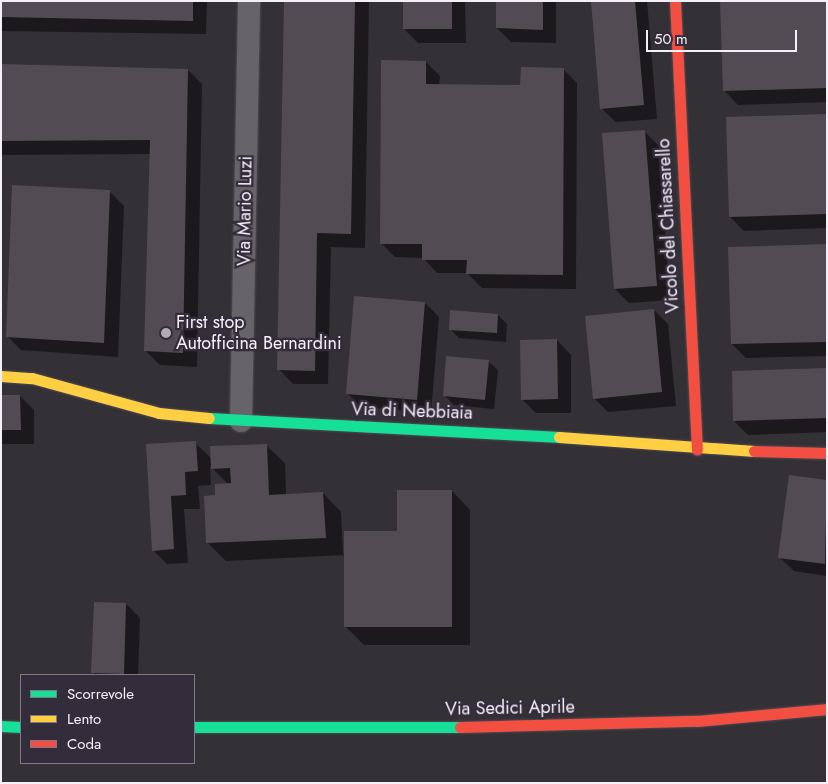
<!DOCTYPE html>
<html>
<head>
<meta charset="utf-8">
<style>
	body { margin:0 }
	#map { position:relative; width:828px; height:784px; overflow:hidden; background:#333036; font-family:Jost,sans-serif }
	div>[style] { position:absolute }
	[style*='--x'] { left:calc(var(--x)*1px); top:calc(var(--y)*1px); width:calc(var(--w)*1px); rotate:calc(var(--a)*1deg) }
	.shadow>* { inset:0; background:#0007 }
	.building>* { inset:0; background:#534b53 }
	.roads { filter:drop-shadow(0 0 1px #4f4c52) drop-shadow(0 0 1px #4f4c52) }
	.street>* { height:22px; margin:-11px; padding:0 11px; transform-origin:11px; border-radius:11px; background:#666369 }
	.fast>* { height:11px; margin:-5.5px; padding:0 5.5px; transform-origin:5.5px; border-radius:5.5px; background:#16e098 }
	.slow>* { height:11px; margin:-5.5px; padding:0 5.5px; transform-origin:5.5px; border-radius:5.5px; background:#ffcf43 }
	.jam>* { height:11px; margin:-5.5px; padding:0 5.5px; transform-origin:5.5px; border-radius:5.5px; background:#f24e42 }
	.dots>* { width:14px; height:14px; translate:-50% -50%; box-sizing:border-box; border:2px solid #332c3a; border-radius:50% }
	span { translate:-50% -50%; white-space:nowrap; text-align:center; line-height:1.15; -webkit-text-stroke:4.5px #332c3a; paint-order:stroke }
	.street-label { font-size:18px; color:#f4eff9 }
	.poi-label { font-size:18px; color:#f4eff9 }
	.left { translate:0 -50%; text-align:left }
	.frame { position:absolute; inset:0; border:2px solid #f4eff9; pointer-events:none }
	.legend { position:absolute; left:20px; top:674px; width:175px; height:90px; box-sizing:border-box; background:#332c3a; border:1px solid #807a86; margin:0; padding:6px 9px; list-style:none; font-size:15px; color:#f4eff9 }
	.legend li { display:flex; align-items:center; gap:10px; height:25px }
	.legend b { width:25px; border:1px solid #807a86 }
	.scale { position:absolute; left:646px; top:30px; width:151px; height:22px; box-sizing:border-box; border:2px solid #f4eff9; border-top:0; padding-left:6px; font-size:15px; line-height:18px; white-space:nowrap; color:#f4eff9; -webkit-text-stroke:4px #332c3a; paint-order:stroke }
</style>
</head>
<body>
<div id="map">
	<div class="shadow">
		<div style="clip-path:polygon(1px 1px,207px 1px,206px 34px,1px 31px)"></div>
		<div style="clip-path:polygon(285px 1px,369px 1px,365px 248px,331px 247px,328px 384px,293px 384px,279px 369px)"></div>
		<div style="clip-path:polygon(404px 1px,465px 1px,466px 43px,418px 43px,404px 29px)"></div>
		<div style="clip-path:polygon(497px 1px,556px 1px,556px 43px,511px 42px,497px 28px)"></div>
		<div style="clip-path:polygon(592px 1px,647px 1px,657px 119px,616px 122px,601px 108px)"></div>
		<div style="clip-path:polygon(827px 1px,827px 102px,738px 105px,724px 90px)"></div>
		<div style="clip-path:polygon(426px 62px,440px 76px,439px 85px,521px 86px,563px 69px,577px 83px,576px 289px,482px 288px,467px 273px,437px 273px,423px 258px,395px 257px,381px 243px)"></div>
		<div style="clip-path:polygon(1px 65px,188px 70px,202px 84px,197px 367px,160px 365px,146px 351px,151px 154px,1px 155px)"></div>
		<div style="clip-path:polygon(827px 116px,827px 228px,744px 231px,730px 217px)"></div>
		<div style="clip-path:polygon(645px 132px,659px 146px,670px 300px,629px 303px,615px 289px)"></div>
		<div style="clip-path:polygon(110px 192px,124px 206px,118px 357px,21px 350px,7px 336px)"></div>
		<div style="clip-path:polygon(827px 245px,827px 356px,746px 358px,732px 344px)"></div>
		<div style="clip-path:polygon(355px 297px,425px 303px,439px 317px,431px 413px,361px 407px,347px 393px)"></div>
		<div style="clip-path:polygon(654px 310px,668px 324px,676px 406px,608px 412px,594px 398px)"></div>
		<div style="clip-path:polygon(498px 315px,507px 324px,506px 342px,459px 338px,450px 329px)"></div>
		<div style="clip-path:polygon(557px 340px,571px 355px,571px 413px,536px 413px,522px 399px)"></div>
		<div style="clip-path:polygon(488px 361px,498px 370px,494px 409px,454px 405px,444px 395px)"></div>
		<div style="clip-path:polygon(827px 370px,827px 432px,748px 435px,734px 421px)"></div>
		<div style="clip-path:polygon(1px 396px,20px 396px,34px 410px,34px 444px,1px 444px)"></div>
		<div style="clip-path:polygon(195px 443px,212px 459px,266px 445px,285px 463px,286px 495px,323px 493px,341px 512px,343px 554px,399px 532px,452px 491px,470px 510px,470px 645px,364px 645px,345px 626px,345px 555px,226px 561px,208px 543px,217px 496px,228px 484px,210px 466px,211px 485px,198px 486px,200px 509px,184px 509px,188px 563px,167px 564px,153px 550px,147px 446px)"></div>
		<div style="clip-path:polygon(827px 481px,827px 576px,794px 571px,779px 557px)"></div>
		<div style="clip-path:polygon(126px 604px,140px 618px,138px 675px,95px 675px,93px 672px)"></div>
	</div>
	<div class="building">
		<div style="clip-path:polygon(1px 1px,193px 1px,193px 21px,1px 17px)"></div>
		<div style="clip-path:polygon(284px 1px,355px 1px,351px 234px,317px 233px,315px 371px,277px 370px)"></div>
		<div style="clip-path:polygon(403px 1px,452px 1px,452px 29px,403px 29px)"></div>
		<div style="clip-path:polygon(496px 1px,543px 1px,543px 30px,496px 28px)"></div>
		<div style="clip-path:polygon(591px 1px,635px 1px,644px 105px,600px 109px)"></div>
		<div style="clip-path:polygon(720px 1px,827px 1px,827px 88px,723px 91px)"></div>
		<div style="clip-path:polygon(381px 60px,426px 61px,426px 84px,520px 85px,521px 67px,564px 68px,563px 275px,466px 274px,467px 260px,422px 260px,422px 244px,380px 244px)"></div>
		<div style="clip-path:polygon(1px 64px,188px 69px,183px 353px,144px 351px,150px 140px,1px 141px)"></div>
		<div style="clip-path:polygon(827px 114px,827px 214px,729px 217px,726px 117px)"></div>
		<div style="clip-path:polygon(645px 130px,657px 286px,614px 289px,602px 133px)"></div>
		<div style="clip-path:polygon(12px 185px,110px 190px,104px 343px,6px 337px)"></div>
		<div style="clip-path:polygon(827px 244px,827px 342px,731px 344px,728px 247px)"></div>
		<div style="clip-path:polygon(354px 296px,425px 302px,417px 400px,346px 394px)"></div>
		<div style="clip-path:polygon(654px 309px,662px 392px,593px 399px,585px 316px)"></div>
		<div style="clip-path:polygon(450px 310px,498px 314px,497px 333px,449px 330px)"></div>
		<div style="clip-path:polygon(557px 339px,558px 399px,521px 400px,520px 340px)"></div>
		<div style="clip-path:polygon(446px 356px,489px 360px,485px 400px,443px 396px)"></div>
		<div style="clip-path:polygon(827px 368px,827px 418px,733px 421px,732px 371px)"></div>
		<div style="clip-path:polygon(1px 395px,20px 395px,21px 430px,1px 430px)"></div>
		<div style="clip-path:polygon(196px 441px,198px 471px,185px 472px,186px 495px,171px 496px,174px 549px,152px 551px,146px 444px)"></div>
		<div style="clip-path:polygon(267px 444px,269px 495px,323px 492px,326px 538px,206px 543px,204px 496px,215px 495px,215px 484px,231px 483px,230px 468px,211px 469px,210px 446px)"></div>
		<div style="clip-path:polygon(789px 475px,827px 480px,825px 564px,778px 558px)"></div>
		<div style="clip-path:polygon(397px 490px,452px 490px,452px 627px,344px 627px,344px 531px,397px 531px)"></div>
		<div style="clip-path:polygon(94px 602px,126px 603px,124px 674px,91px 673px)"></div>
	</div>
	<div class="roads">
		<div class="street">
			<div style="--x:241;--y:421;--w:420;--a:-88.9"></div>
		</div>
		<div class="fast">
			<div style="--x:209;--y:418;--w:351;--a:3.1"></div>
			<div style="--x:1;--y:726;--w:20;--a:3"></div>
			<div style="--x:194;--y:727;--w:266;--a:0"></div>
		</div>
		<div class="slow">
			<div style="--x:1;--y:376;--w:31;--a:4"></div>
			<div style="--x:32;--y:378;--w:132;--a:15.4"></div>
			<div style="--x:159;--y:413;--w:50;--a:5.7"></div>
			<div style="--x:559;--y:437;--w:196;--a:4.1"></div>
		</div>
		<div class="jam">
			<div style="--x:675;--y:1;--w:449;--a:87.2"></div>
			<div style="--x:754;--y:451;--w:73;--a:1.6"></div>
			<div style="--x:460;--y:727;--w:237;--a:-1.5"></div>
			<div style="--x:697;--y:721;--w:131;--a:-5.3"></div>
		</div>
	</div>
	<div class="dots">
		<div style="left:166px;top:333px;background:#b0acb5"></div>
	</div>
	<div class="street-label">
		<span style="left:245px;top:211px;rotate:-89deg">Via Mario Luzi</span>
		<span style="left:668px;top:226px;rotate:-93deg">Vicolo del Chiassarello</span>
		<span style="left:412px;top:411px;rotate:2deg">Via di Nebbiaia</span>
		<span style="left:510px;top:708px;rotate:-1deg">Via Sedici Aprile</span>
	</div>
	<div class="poi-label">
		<span class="left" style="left:176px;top:333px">First stop<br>Autofficina Bernardini</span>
	</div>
	<div class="frame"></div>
	<ul class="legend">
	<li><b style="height:6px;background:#16e098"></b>Scorrevole</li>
	<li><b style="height:6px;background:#ffcf43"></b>Lento</li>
	<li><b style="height:6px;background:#f24e42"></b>Coda</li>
	</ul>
	<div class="scale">50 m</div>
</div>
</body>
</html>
